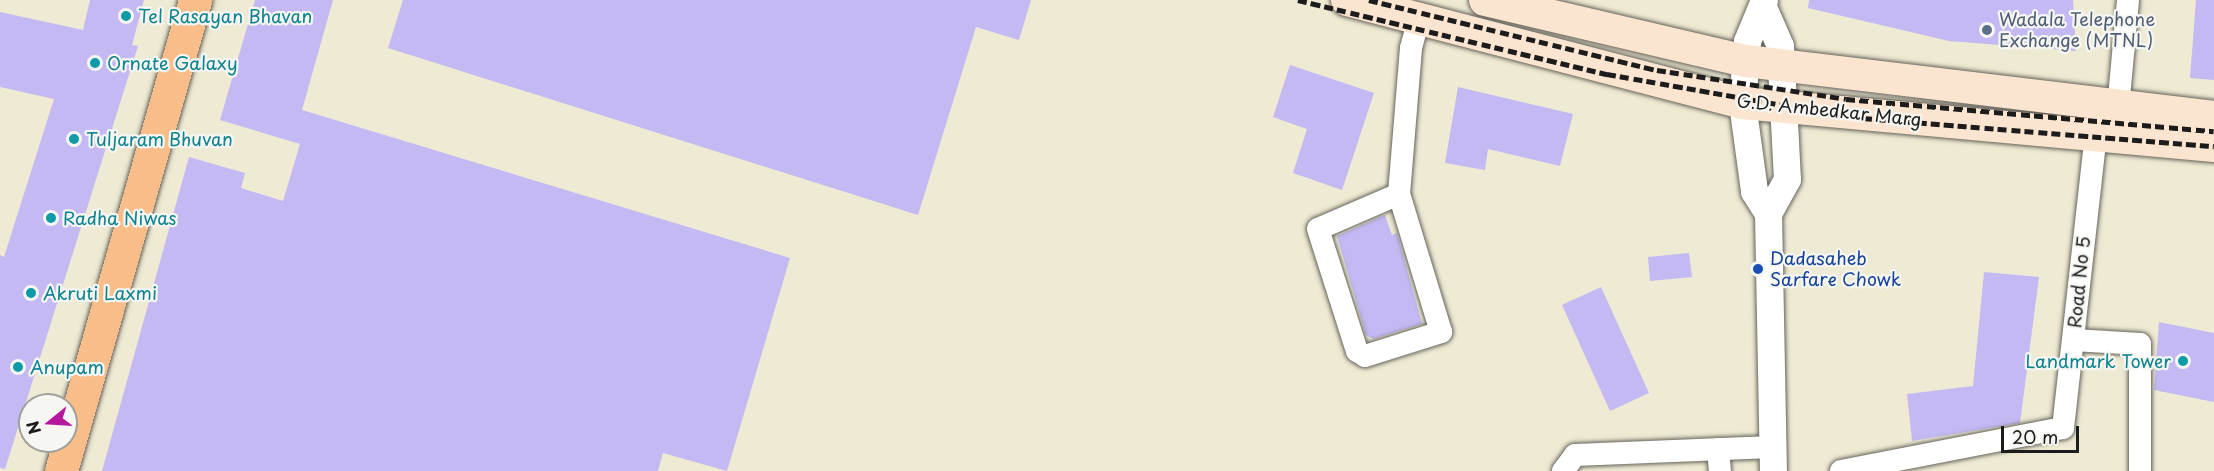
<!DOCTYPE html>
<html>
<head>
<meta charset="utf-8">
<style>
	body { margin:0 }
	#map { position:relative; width:2214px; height:471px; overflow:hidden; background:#eeead3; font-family:"Playpen Sans",sans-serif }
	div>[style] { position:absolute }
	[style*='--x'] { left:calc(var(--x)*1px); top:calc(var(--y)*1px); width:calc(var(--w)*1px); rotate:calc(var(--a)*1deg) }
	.building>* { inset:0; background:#c4b9f3 }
	.roads { filter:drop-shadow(0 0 2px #66645c) drop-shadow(0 0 2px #66645c) }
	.minor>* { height:22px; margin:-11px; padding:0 11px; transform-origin:11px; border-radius:11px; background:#fff }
	.tertiary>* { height:27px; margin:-13.5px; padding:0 13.5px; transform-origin:13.5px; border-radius:13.5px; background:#fff }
	.secondary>* { height:32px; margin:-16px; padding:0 16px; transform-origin:16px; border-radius:16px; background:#fce5d0 }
	.primary>* { height:33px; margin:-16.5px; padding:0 16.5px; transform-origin:16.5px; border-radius:16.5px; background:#f8bd89 }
	.rail>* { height:4.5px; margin-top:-2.25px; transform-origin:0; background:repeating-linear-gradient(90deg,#1c1c1c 0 9px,transparent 0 13.5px) }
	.dots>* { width:16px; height:16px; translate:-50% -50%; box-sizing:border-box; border:3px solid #f6f6f2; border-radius:50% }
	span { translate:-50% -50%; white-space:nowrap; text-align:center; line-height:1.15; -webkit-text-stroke:4.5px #f6f6f2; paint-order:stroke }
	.culture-label { font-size:18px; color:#0d838f }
	.left { translate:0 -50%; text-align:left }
	.right { translate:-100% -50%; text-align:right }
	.service-label { font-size:18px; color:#4e5e75 }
	.street-label { font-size:18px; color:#1c1c1c }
	.transit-label { font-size:18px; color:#164399 }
	.north { position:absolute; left:18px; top:393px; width:60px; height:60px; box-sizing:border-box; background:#f6f6f2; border:2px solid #9f9f9c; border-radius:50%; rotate:252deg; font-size:16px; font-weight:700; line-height:24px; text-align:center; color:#1c1c1c }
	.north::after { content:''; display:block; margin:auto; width:21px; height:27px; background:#b5179e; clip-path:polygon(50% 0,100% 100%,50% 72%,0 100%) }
	.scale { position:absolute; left:2001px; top:426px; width:78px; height:27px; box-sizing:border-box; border:3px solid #1c1c1c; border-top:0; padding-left:8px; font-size:18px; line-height:21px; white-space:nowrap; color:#1c1c1c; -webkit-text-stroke:4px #f6f6f2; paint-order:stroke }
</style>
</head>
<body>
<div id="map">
	<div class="building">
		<div style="clip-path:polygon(90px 0,144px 0,132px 45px,138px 46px,5px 469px,0 468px,0 255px,4px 257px,54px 99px,0 87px,0 12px,83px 30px)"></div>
		<div style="clip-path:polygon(255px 0,333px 0,302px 110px,790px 258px,727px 471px,663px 453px,658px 471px,102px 471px,189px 157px,245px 173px,241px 188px,283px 201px,300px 144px,220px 120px)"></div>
		<div style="clip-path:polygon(403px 0,1031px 0,1019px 40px,976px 27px,918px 215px,388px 48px)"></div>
		<div style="clip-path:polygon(1809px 0,2073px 0,2076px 51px,1949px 41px,1808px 8px)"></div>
		<div style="clip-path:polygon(2196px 0,2214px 0,2214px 80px,2190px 78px)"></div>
		<div style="clip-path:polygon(1290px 65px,1374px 93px,1342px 190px,1293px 173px,1307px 129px,1273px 117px)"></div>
		<div style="clip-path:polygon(1458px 87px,1573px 114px,1560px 166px,1488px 149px,1485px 170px,1445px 163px)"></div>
		<div style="clip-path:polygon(1385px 215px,1392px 235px,1397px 233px,1422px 324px,1373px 339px,1366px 335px,1337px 236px)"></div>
		<div style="clip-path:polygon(1689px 253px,1692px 277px,1650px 281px,1648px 257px)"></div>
		<div style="clip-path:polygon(1984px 272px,2039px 277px,2020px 423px,1912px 441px,1907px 394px,1973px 386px)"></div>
		<div style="clip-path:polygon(1601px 287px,1649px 393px,1610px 411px,1562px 305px)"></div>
		<div style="clip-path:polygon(2159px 322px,2214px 333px,2214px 402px,2154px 390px)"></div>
	</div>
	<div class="roads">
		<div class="minor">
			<div style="--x:2118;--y:108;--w:108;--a:-84.7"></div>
			<div style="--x:1399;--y:194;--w:88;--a:156.6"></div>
			<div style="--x:1318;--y:229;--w:128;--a:72.3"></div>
			<div style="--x:1357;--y:351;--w:9;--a:32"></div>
			<div style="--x:1365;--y:356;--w:80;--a:-17.5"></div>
			<div style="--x:1441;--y:332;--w:144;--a:-106.9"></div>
			<div style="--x:1399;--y:194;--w:146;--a:-85.3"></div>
			<div style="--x:1411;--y:48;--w:31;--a:-75"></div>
			<div style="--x:2074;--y:340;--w:66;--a:3.5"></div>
			<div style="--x:2140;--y:344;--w:127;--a:90"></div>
			<div style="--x:1718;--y:449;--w:22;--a:85"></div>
			<div style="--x:1563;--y:471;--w:20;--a:-53"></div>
			<div style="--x:1575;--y:455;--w:197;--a:-2.3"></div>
			<div style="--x:1841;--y:471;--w:226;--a:-11"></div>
			<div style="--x:2063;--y:428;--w:325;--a:-83.6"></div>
		</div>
		<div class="tertiary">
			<div style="--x:1764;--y:0;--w:44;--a:112.5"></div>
			<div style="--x:1747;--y:41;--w:62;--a:94.6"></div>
			<div style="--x:1742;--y:103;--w:89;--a:82.2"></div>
			<div style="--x:1754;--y:191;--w:26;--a:58"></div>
			<div style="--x:1768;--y:213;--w:258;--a:88.9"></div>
			<div style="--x:1764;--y:9;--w:40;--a:66.6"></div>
			<div style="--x:1780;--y:46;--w:133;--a:87"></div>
			<div style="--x:1787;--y:179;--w:39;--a:119"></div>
		</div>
		<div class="secondary">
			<div style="--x:1347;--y:0;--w:408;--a:14.6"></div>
			<div style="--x:1742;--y:103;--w:474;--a:5.2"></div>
			<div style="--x:1485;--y:0;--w:268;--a:13.2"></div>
			<div style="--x:1746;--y:61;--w:471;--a:6.8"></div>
		</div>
		<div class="primary">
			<div style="--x:61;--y:471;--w:490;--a:-74.1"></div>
		</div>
	</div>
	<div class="rail">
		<div style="--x:1298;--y:0;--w:318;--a:13.5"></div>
		<div style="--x:1607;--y:74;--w:247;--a:10"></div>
		<div style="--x:1850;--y:117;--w:365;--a:4.6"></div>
		<div style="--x:1369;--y:0;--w:296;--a:13.7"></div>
		<div style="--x:1657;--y:70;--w:191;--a:8.7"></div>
		<div style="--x:1846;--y:99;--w:369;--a:5"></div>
	</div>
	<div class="dots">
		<div style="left:126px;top:16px;background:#0f9aa8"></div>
		<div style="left:1987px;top:30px;background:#5c6f8a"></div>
		<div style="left:95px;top:63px;background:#0f9aa8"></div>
		<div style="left:74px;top:139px;background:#0f9aa8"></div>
		<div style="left:51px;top:218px;background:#0f9aa8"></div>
		<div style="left:1758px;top:269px;background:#1a4fb4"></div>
		<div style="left:31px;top:293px;background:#0f9aa8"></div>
		<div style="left:2183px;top:361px;background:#0f9aa8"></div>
		<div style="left:18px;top:367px;background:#0f9aa8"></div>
	</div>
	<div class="culture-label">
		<span class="left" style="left:138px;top:16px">Tel Rasayan Bhavan</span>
		<span class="left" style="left:107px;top:63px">Ornate Galaxy</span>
		<span class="left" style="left:86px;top:139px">Tuljaram Bhuvan</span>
		<span class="left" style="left:63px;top:218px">Radha Niwas</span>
		<span class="left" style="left:43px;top:293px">Akruti Laxmi</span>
		<span class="right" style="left:2171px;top:361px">Landmark Tower</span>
		<span class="left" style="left:30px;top:367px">Anupam</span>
	</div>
	<div class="service-label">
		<span class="left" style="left:1999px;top:30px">Wadala Telephone<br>Exchange (MTNL)</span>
	</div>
	<div class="street-label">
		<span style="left:1829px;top:110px;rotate:6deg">G.D. Ambedkar Marg</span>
		<span style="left:2079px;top:282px;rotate:-84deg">Road No 5</span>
	</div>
	<div class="transit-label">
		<span class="left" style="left:1770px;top:269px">Dadasaheb<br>Sarfare Chowk</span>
	</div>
	<div class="north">N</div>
	<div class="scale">20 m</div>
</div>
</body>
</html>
